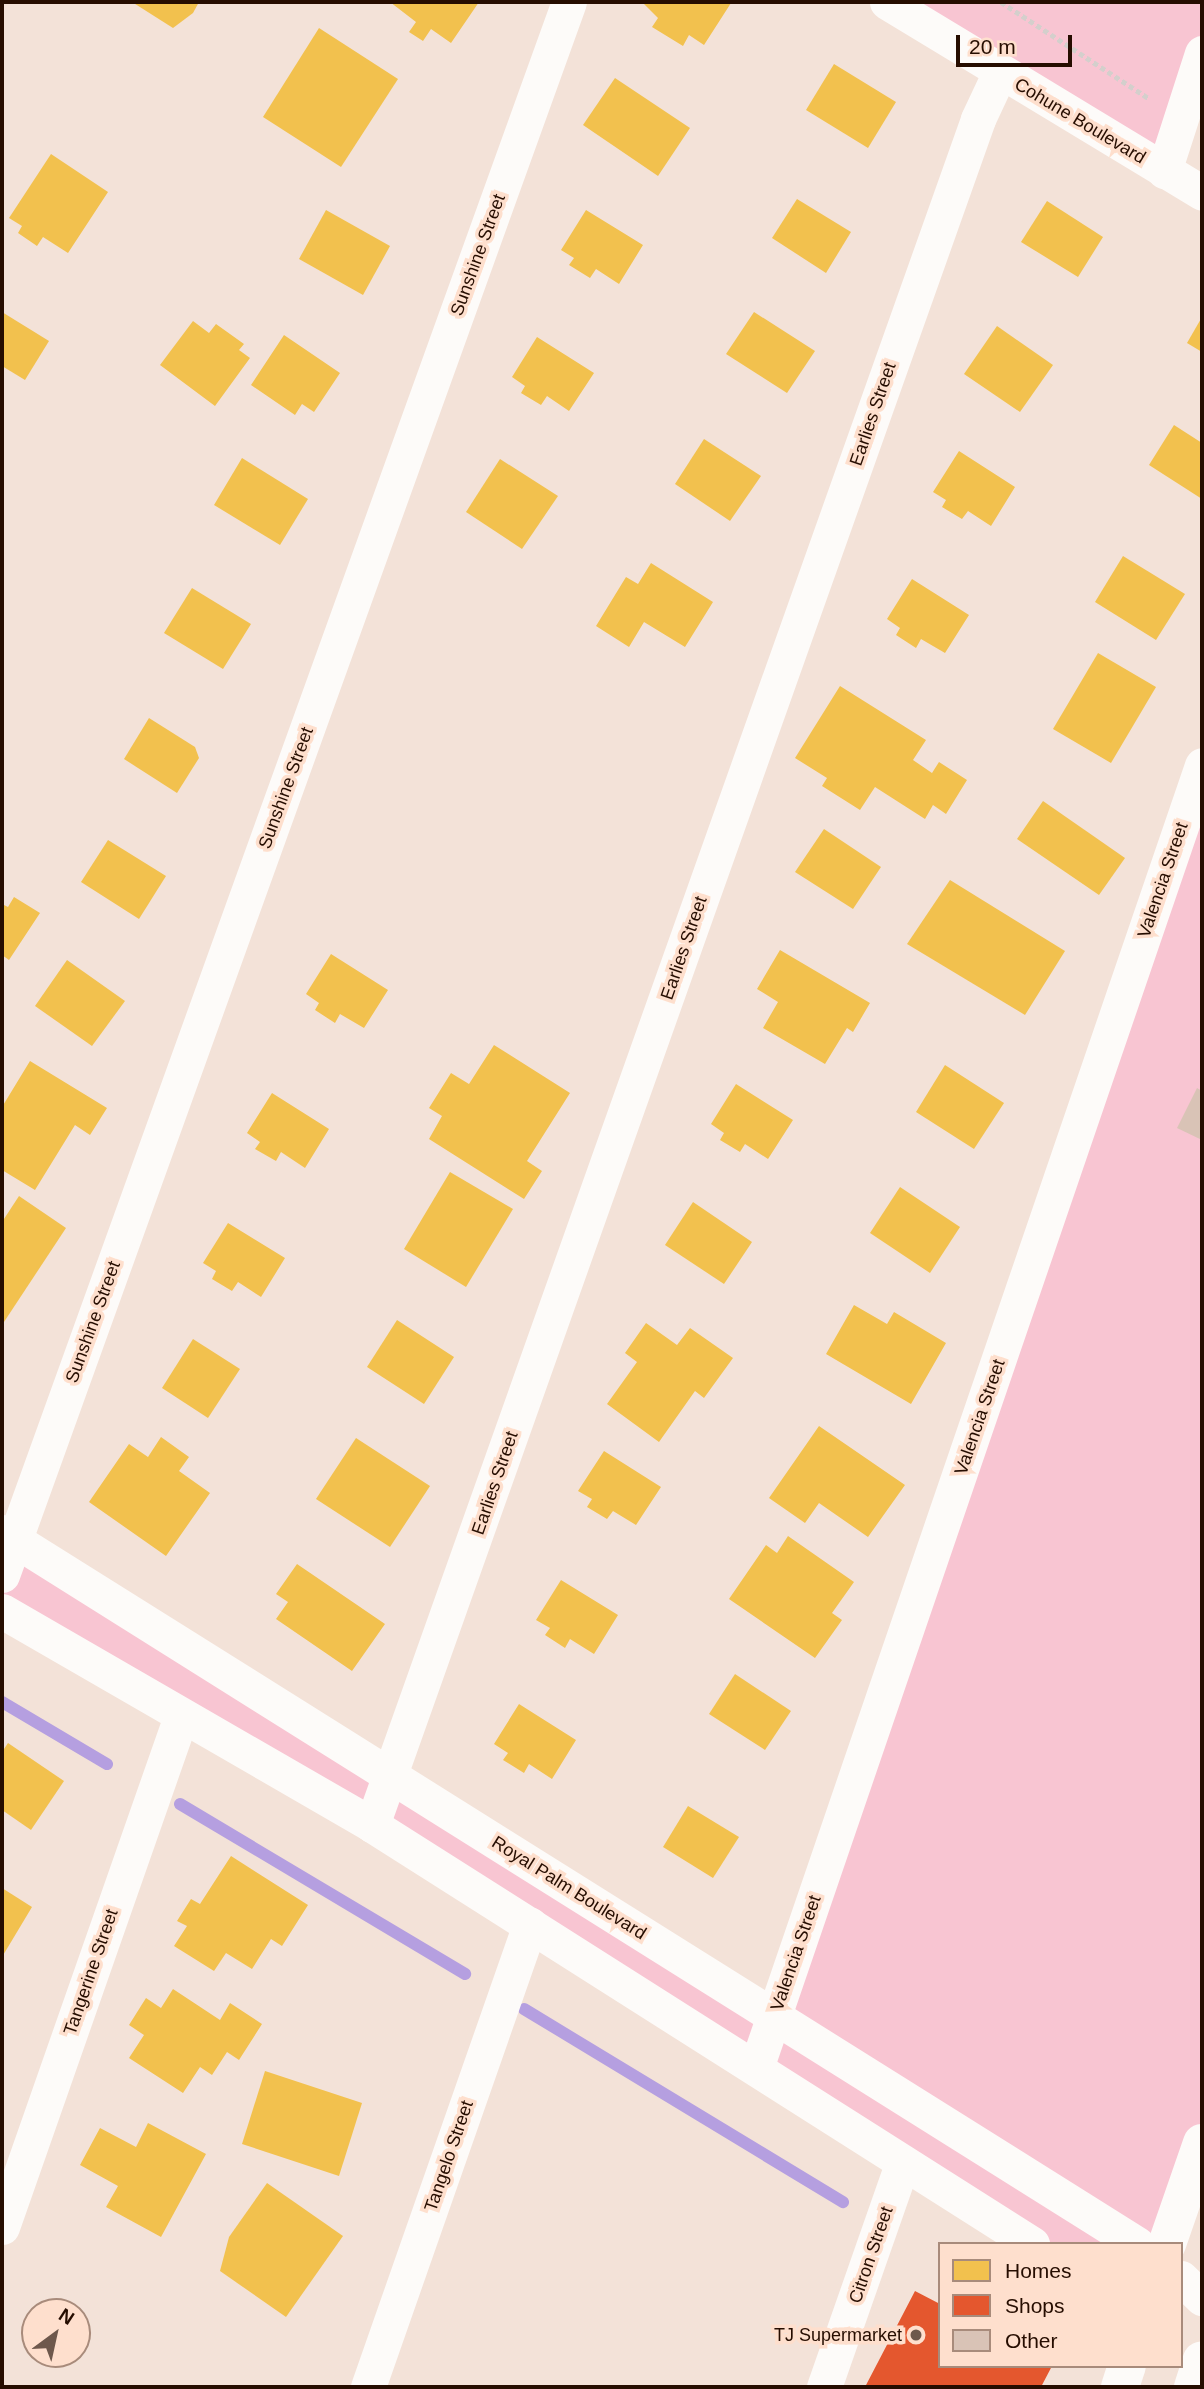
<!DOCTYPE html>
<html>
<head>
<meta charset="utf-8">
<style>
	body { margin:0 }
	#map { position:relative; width:1204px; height:2389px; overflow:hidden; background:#f3e2d8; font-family:Arial,sans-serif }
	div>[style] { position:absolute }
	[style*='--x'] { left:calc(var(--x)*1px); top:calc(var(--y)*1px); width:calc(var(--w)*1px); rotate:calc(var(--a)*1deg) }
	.green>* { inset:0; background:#f8c5d2 }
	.homes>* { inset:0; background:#f2c14e }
	.shops>* { inset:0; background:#e4572e }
	.stream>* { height:12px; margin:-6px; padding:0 6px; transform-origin:6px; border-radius:6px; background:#b59fe0 }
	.building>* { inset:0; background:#d9c3b6 }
	.path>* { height:4.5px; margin-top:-2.25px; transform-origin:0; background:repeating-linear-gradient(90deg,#d4cfcc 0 5px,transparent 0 8.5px) }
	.minor>* { height:35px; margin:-17.5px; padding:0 17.5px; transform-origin:17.5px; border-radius:17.5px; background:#fdfbf9 }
	.tertiary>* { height:38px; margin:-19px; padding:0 19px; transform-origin:19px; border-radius:19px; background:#fdfbf9 }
	.dots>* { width:19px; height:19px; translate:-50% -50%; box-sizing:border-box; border:4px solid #fedfcd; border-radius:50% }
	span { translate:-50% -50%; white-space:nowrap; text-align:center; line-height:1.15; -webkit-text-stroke:7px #fedfcd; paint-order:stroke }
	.street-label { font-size:18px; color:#260d00 }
	.poi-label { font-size:18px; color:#260d00 }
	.right { translate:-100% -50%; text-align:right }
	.frame { position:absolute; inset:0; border:4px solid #260d00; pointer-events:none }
	.legend { position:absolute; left:938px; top:2242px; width:245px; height:126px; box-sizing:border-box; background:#fedfcd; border:2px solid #a88b7b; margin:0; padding:9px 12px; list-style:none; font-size:21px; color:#260d00 }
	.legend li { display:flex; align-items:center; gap:14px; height:35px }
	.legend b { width:35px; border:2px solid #a88b7b }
	.north { position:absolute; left:21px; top:2298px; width:70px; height:70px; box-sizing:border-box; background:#fedfcd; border:2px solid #a88b7b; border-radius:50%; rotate:33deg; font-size:19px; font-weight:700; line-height:28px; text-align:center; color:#260d00 }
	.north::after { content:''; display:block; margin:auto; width:24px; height:32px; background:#6e584c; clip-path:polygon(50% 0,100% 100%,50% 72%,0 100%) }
	.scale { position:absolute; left:956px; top:35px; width:116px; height:32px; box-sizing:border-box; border:4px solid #260d00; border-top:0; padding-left:9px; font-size:21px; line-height:24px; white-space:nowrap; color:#260d00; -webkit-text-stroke:5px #fedfcd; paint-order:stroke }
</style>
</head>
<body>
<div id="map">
	<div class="green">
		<div style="clip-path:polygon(893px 2px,1202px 2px,1202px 53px,1164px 171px)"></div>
		<div style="clip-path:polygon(1202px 765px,1202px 2130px,1167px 2244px,1032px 2244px,2px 1612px,2px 1532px,775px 2016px)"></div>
	</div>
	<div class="homes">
		<div style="clip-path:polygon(132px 2px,199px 2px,193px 13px,173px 28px)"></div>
		<div style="clip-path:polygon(390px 2px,479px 2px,451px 43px,431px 29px,423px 41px,409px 32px,416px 22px)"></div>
		<div style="clip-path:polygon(642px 2px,729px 2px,731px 3px,704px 45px,689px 35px,683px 46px,652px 27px,658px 18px)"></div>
		<div style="clip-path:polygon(319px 28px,398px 79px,341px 167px,263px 117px)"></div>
		<div style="clip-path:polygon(834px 64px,896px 102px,868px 148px,806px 110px)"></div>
		<div style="clip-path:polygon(615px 78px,690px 128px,658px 176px,583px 125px)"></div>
		<div style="clip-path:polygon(51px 154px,108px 192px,68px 253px,43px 237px,37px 246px,18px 233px,22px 226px,9px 218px)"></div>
		<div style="clip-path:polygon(797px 199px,851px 232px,826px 273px,772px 238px)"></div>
		<div style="clip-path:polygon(1047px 201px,1103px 237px,1078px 277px,1021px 242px)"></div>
		<div style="clip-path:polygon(326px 210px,390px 246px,363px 295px,299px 259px)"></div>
		<div style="clip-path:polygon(586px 210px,643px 245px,619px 284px,596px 269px,590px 278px,569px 265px,574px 258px,561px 250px)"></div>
		<div style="clip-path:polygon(2px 312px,49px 341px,25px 380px,2px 366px)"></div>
		<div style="clip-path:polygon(754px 312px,815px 351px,787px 393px,726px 354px)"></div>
		<div style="clip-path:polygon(1202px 317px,1202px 352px,1187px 343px)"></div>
		<div style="clip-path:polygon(193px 321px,209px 333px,216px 324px,244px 344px,239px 350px,250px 358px,215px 406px,160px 365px)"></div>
		<div style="clip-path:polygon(997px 326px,1053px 365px,1020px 412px,964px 374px)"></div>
		<div style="clip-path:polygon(284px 335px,340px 373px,314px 412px,302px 404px,295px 415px,251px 385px)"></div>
		<div style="clip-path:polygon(537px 337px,594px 373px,569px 411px,547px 396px,541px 405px,521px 393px,525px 386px,512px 377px)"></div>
		<div style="clip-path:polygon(1174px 425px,1202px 443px,1202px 499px,1149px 465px)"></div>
		<div style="clip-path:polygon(704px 439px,761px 476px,730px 521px,675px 484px)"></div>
		<div style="clip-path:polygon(959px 451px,1015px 487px,991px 526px,968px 511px,962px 519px,942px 507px,946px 500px,933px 492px)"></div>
		<div style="clip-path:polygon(242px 458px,308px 499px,280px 545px,214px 505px)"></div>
		<div style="clip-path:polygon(500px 459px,558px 496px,522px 549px,466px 512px)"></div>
		<div style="clip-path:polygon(1123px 556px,1185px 594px,1156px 640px,1095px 602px)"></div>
		<div style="clip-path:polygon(651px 563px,713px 602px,685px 647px,644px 622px,629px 647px,596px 626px,626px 577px,638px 584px)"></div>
		<div style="clip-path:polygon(912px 579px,969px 615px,945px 653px,921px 639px,916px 648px,896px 635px,900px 628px,887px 619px)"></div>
		<div style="clip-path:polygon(192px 588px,251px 624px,223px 669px,164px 633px)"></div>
		<div style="clip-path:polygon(1098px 653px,1156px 687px,1111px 763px,1053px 729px)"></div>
		<div style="clip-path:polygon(840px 686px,926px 740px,913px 760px,932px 773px,939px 762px,967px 780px,946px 814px,933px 805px,925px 819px,875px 787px,860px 810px,822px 786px,827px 778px,795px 758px)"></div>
		<div style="clip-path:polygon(149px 718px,195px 747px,199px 758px,177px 793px,124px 759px)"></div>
		<div style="clip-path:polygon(1043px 801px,1125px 858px,1099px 895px,1017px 839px)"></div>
		<div style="clip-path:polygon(824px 829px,881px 867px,853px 909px,795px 872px)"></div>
		<div style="clip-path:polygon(108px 840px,166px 876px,139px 919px,81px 882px)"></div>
		<div style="clip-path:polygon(950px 880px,1065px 951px,1025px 1015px,907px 944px)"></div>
		<div style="clip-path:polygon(14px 897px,40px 913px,9px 960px,2px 955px,2px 904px,8px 907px)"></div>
		<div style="clip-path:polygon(780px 950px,870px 1003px,853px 1032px,847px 1028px,825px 1064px,763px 1028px,778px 1002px,757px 989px)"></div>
		<div style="clip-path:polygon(331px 954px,388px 990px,364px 1028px,340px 1014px,335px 1023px,315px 1010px,319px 1003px,306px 994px)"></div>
		<div style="clip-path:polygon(67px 960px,125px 1001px,92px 1046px,35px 1006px)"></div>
		<div style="clip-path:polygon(494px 1045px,570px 1093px,527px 1161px,542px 1171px,524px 1199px,429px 1139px,442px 1116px,429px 1108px,451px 1073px,469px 1084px)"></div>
		<div style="clip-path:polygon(30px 1061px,107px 1108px,90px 1135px,75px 1125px,35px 1190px,2px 1170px,2px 1107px)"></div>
		<div style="clip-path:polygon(945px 1065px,1004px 1103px,974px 1149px,916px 1112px)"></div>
		<div style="clip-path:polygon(736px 1084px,793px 1120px,768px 1159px,745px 1144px,740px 1152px,720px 1140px,724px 1133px,711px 1124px)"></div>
		<div style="clip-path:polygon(272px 1093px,329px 1129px,305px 1168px,281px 1152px,276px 1161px,255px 1149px,260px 1142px,247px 1133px)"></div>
		<div style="clip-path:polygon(450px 1172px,513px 1209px,466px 1287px,404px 1249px)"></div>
		<div style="clip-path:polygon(900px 1187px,960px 1227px,930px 1273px,870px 1233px)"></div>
		<div style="clip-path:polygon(19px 1196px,66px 1228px,2px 1325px,2px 1222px)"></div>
		<div style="clip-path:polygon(693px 1202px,752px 1242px,724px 1284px,665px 1245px)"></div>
		<div style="clip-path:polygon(228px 1223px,285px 1258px,261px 1297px,238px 1282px,232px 1291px,212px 1279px,216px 1271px,203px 1263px)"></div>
		<div style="clip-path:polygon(854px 1305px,887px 1324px,894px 1312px,946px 1343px,911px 1404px,826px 1354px)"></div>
		<div style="clip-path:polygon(397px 1320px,454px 1357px,424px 1404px,367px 1367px)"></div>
		<div style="clip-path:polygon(646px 1323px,677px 1345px,690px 1328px,733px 1358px,704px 1398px,695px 1391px,659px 1442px,607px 1404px,637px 1362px,625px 1353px)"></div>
		<div style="clip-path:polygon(193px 1339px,240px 1369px,208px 1418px,162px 1388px)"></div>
		<div style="clip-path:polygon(819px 1426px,905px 1485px,868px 1537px,819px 1503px,805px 1523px,769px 1498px)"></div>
		<div style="clip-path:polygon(161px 1437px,189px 1457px,179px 1471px,210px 1493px,166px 1556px,89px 1502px,129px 1444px,148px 1457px)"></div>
		<div style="clip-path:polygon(356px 1438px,430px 1486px,390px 1547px,316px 1499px)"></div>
		<div style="clip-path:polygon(604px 1451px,661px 1487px,636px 1525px,613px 1511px,607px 1519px,587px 1507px,592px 1499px,578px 1491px)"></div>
		<div style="clip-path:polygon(788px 1536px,854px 1582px,832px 1613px,842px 1620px,815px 1658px,729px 1599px,766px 1545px,777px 1553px)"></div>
		<div style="clip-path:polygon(297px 1564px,385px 1624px,352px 1671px,276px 1619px,288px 1602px,276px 1594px)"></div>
		<div style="clip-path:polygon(561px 1580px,618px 1615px,594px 1654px,570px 1639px,565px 1648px,545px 1635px,550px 1628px,536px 1620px)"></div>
		<div style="clip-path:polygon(735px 1674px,791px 1711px,765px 1750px,709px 1714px)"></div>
		<div style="clip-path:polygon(519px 1704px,576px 1740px,552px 1779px,529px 1764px,524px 1773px,503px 1760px,508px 1753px,494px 1744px)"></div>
		<div style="clip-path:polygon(8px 1743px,64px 1781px,31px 1830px,2px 1810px,2px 1752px)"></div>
		<div style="clip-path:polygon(688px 1806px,739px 1837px,713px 1878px,663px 1847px)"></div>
		<div style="clip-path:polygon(231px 1856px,308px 1905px,282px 1946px,271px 1939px,252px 1969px,226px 1953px,214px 1971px,174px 1946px,187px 1926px,177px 1921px,191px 1899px,200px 1904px)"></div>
		<div style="clip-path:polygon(2px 1888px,32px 1907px,2px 1957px)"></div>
		<div style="clip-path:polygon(173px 1989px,220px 2020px,230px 2003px,262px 2024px,239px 2060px,227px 2052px,212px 2075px,200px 2067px,183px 2093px,129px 2058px,144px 2035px,129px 2025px,146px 1998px,161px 2008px)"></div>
		<div style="clip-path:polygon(265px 2071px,362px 2103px,339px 2176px,242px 2144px)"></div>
		<div style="clip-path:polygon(148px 2123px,206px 2154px,161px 2237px,106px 2207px,118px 2186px,80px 2165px,100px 2128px,136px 2147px)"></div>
		<div style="clip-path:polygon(267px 2183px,343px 2236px,286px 2317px,220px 2271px,229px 2237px)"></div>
	</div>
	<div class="shops">
		<div style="clip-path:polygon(915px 2291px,940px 2304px,940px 2366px,1052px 2366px,1041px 2387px,865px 2387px)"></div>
	</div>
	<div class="stream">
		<div style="--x:2;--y:1702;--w:122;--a:30.6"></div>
		<div style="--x:180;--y:1804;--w:332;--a:30.8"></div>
		<div style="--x:524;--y:2009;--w:373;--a:31.2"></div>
	</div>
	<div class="building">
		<div style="clip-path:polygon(1197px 1088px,1202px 1091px,1202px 1140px,1177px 1128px)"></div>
	</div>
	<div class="path">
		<div style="--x:1001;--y:2;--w:178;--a:33.1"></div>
	</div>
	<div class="minor">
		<div style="--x:887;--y:2;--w:368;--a:31.2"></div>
		<div style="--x:1164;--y:171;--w:124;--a:-72.1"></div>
		<div style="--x:2;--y:1532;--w:1340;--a:32.1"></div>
		<div style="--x:2;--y:1575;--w:1672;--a:-70.18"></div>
		<div style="--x:2;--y:1611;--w:427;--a:30"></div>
		<div style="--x:372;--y:1825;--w:782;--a:32.41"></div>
		<div style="--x:372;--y:1825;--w:1810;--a:-70.44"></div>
		<div style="--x:978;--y:119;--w:52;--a:-64.9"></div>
		<div style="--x:756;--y:2068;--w:1377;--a:-71.1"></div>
		<div style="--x:2;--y:2227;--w:541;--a:-70.69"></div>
		<div style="--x:1181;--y:2278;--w:29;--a:44"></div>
		<div style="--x:368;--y:2387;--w:490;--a:-70.7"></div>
		<div style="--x:824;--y:2387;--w:238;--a:-70.7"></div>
	</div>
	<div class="tertiary">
		<div style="--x:1167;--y:2244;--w:107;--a:-70.9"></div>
		<div style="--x:1120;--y:2387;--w:22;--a:-72"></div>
		<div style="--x:1193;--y:2387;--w:28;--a:-72"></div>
	</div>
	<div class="dots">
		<div style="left:916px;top:2335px;background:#6e584c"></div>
	</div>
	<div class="street-label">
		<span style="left:1080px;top:121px;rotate:31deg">Cohune Boulevard</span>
		<span style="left:478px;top:255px;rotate:-70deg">Sunshine Street</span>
		<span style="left:873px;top:414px;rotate:-71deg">Earlies Street</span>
		<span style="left:286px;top:788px;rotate:-70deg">Sunshine Street</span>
		<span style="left:1163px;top:880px;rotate:-71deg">Valencia Street</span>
		<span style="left:684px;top:948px;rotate:-71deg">Earlies Street</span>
		<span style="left:93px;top:1322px;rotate:-70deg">Sunshine Street</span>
		<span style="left:980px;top:1417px;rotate:-71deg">Valencia Street</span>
		<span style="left:495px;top:1483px;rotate:-71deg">Earlies Street</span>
		<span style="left:569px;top:1888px;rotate:32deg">Royal Palm Boulevard</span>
		<span style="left:796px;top:1953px;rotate:-71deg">Valencia Street</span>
		<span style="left:91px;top:1972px;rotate:-71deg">Tangerine Street</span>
		<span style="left:449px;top:2156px;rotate:-71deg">Tangelo Street</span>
		<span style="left:871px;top:2255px;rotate:-71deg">Citron Street</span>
	</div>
	<div class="poi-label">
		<span class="right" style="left:902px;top:2335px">TJ Supermarket</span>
	</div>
	<div class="frame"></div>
	<ul class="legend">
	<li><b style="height:19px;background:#f2c14e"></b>Homes</li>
	<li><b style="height:19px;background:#e4572e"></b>Shops</li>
	<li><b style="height:19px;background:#d9c3b6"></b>Other</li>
	</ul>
	<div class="north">N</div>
	<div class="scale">20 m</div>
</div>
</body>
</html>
